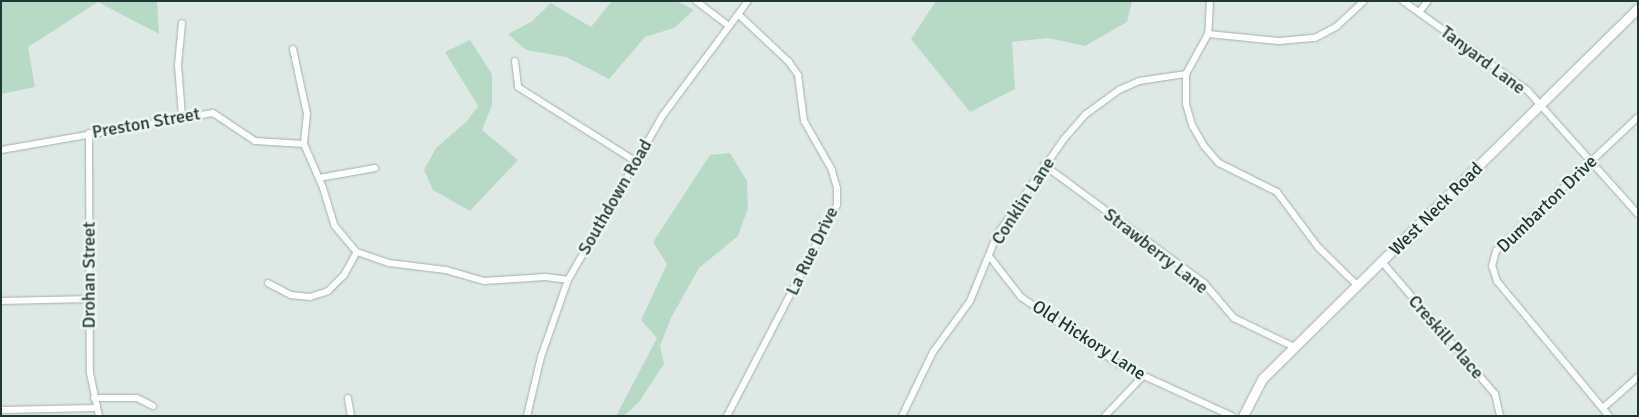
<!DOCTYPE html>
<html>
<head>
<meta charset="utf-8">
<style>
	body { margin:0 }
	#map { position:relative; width:1639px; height:417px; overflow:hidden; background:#dee9e6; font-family:Signika,sans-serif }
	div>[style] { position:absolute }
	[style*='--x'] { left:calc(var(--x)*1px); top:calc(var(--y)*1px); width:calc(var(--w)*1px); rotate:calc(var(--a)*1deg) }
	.green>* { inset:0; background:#b7dac6 }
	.roads { filter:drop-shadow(0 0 1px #a1b0ad) drop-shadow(0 0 1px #a1b0ad) }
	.street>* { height:6px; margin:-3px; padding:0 3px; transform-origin:3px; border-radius:3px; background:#fff }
	.secondary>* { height:9px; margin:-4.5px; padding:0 4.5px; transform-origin:4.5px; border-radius:4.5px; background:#fff }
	span { translate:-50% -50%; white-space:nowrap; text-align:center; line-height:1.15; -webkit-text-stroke:5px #eef6f3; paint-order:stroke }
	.street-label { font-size:18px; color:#203835 }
	.frame { position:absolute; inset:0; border:2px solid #203835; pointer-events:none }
</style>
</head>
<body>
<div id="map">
	<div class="green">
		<div style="clip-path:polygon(1px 1px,157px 1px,159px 34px,98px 2px,28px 47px,35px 87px,1px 94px)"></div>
		<div style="clip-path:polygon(612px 1px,677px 1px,694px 10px,674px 28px,645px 37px,609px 79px,566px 57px,526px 50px,508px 34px,531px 22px,551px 3px,591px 27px)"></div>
		<div style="clip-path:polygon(936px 1px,1132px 1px,1127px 22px,1085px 46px,1048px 38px,1012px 42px,1015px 89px,970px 112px,911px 39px)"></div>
		<div style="clip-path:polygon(470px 40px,492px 74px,492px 105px,482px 130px,518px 160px,470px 211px,433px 190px,424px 170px,436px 148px,467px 121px,478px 106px,445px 52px)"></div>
		<div style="clip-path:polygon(730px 153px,747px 181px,748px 208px,738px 236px,699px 268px,671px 318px,660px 346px,664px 364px,639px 402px,624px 416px,616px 416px,657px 338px,641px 320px,667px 264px,653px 242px,710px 155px)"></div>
	</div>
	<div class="roads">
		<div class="street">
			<div style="--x:696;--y:1;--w:41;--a:37.1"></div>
			<div style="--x:1210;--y:1;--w:33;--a:93"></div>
			<div style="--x:1208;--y:34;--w:46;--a:118.8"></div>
			<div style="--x:1186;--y:74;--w:30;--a:90"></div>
			<div style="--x:1186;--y:104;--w:22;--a:74"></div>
			<div style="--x:1192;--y:125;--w:24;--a:60"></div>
			<div style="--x:1204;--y:146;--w:23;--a:49"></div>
			<div style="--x:1219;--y:163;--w:65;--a:26.6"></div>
			<div style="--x:1277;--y:192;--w:69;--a:53.3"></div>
			<div style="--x:1318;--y:247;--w:56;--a:44.3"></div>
			<div style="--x:1403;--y:1;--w:153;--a:35.7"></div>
			<div style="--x:1527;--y:90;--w:166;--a:48.2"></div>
			<div style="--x:1419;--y:12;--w:14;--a:-51"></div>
			<div style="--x:1208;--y:34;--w:71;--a:5.6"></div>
			<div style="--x:1279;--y:41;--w:36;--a:-5"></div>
			<div style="--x:1315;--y:38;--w:24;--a:-28"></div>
			<div style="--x:1336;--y:27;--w:38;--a:-43"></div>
			<div style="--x:293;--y:49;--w:66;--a:77.8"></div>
			<div style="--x:307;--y:114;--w:30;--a:96"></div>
			<div style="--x:515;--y:61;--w:26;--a:83"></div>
			<div style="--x:518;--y:87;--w:138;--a:32.3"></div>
			<div style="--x:182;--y:116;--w:51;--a:-94.5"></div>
			<div style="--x:178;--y:65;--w:42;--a:-84.6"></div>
			<div style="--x:89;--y:133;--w:240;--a:89.8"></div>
			<div style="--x:90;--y:373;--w:44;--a:78.2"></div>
			<div style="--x:1;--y:150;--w:215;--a:-9.9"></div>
			<div style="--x:213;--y:113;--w:50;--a:33.7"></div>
			<div style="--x:255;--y:141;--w:49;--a:3.5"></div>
			<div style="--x:304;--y:144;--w:48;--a:66.6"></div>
			<div style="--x:323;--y:188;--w:39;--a:73"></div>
			<div style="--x:334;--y:225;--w:35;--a:50"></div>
			<div style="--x:357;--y:252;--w:34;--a:19"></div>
			<div style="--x:389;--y:263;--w:57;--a:7"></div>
			<div style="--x:446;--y:270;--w:40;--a:16"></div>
			<div style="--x:484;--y:281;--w:61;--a:-3.8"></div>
			<div style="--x:545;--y:277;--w:23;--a:7"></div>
			<div style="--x:1044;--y:165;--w:199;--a:36.4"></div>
			<div style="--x:1204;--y:283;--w:46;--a:49.4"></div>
			<div style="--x:1234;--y:318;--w:69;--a:25.8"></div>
			<div style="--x:319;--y:178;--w:57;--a:-10.1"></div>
			<div style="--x:989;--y:256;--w:52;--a:52"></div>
			<div style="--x:1021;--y:297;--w:120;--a:34.5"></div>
			<div style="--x:1120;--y:365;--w:123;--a:24.5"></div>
			<div style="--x:1383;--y:263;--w:172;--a:49.5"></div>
			<div style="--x:1495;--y:394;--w:23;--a:77"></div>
			<div style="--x:268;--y:283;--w:26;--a:28"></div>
			<div style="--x:291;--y:295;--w:19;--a:6"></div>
			<div style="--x:310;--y:297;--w:19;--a:-18"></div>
			<div style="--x:328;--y:291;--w:23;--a:-45"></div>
			<div style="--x:344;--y:275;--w:26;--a:-61"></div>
			<div style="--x:1;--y:301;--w:89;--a:-1.3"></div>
			<div style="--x:94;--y:398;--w:43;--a:0"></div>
			<div style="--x:137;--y:398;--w:18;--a:27"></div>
			<div style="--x:348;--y:398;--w:18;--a:81"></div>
			<div style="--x:1603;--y:408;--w:47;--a:-41.5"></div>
			<div style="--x:1;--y:410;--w:95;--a:-1.2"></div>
			<div style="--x:527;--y:416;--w:61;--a:-76.7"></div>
			<div style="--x:541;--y:357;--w:82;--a:-70.7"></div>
			<div style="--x:568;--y:280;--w:190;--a:-60.1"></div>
			<div style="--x:663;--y:115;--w:142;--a:-53.3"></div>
			<div style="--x:727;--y:416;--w:238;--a:-62.5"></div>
			<div style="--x:837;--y:205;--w:17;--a:-90"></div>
			<div style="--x:837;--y:188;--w:19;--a:-106"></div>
			<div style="--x:832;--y:170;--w:56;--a:-119.7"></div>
			<div style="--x:804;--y:121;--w:46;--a:-97.4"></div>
			<div style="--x:798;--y:75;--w:16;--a:-125"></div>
			<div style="--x:789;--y:62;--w:69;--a:-136.8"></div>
			<div style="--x:902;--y:416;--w:71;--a:-64.2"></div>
			<div style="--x:933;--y:352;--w:63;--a:-54"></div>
			<div style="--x:970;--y:301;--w:71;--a:-67.8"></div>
			<div style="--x:997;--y:235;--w:117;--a:-55.1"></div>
			<div style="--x:1064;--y:139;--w:33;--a:-49"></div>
			<div style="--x:1086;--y:114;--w:41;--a:-36"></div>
			<div style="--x:1119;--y:90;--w:22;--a:-24"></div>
			<div style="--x:1139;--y:81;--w:48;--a:-8.5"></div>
			<div style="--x:1105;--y:416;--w:54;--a:-46.5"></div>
			<div style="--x:1609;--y:416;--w:175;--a:-129.7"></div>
			<div style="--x:1497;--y:281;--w:16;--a:-108"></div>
			<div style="--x:1492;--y:266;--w:16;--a:-75"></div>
			<div style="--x:1496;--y:251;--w:195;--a:-43.3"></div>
		</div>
		<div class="secondary">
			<div style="--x:1243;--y:416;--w:42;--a:-62.8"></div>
			<div style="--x:1262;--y:379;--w:528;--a:-44.62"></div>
		</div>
	</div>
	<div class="street-label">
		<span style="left:1483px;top:60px;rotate:37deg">Tanyard Lane</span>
		<span style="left:146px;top:123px;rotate:-10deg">Preston Street</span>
		<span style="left:615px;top:197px;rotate:-60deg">Southdown Road</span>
		<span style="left:1023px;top:201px;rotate:-57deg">Conklin Lane</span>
		<span style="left:1547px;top:204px;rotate:-44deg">Dumbarton Drive</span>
		<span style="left:1436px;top:209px;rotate:-45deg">West Neck Road</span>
		<span style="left:812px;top:251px;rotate:-64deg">La Rue Drive</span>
		<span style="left:1156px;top:251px;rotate:38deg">Strawberry Lane</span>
		<span style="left:89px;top:275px;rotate:-90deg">Drohan Street</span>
		<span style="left:1446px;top:337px;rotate:49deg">Creskill Place</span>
		<span style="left:1089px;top:340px;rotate:33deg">Old Hickory Lane</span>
	</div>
	<div class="frame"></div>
</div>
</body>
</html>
